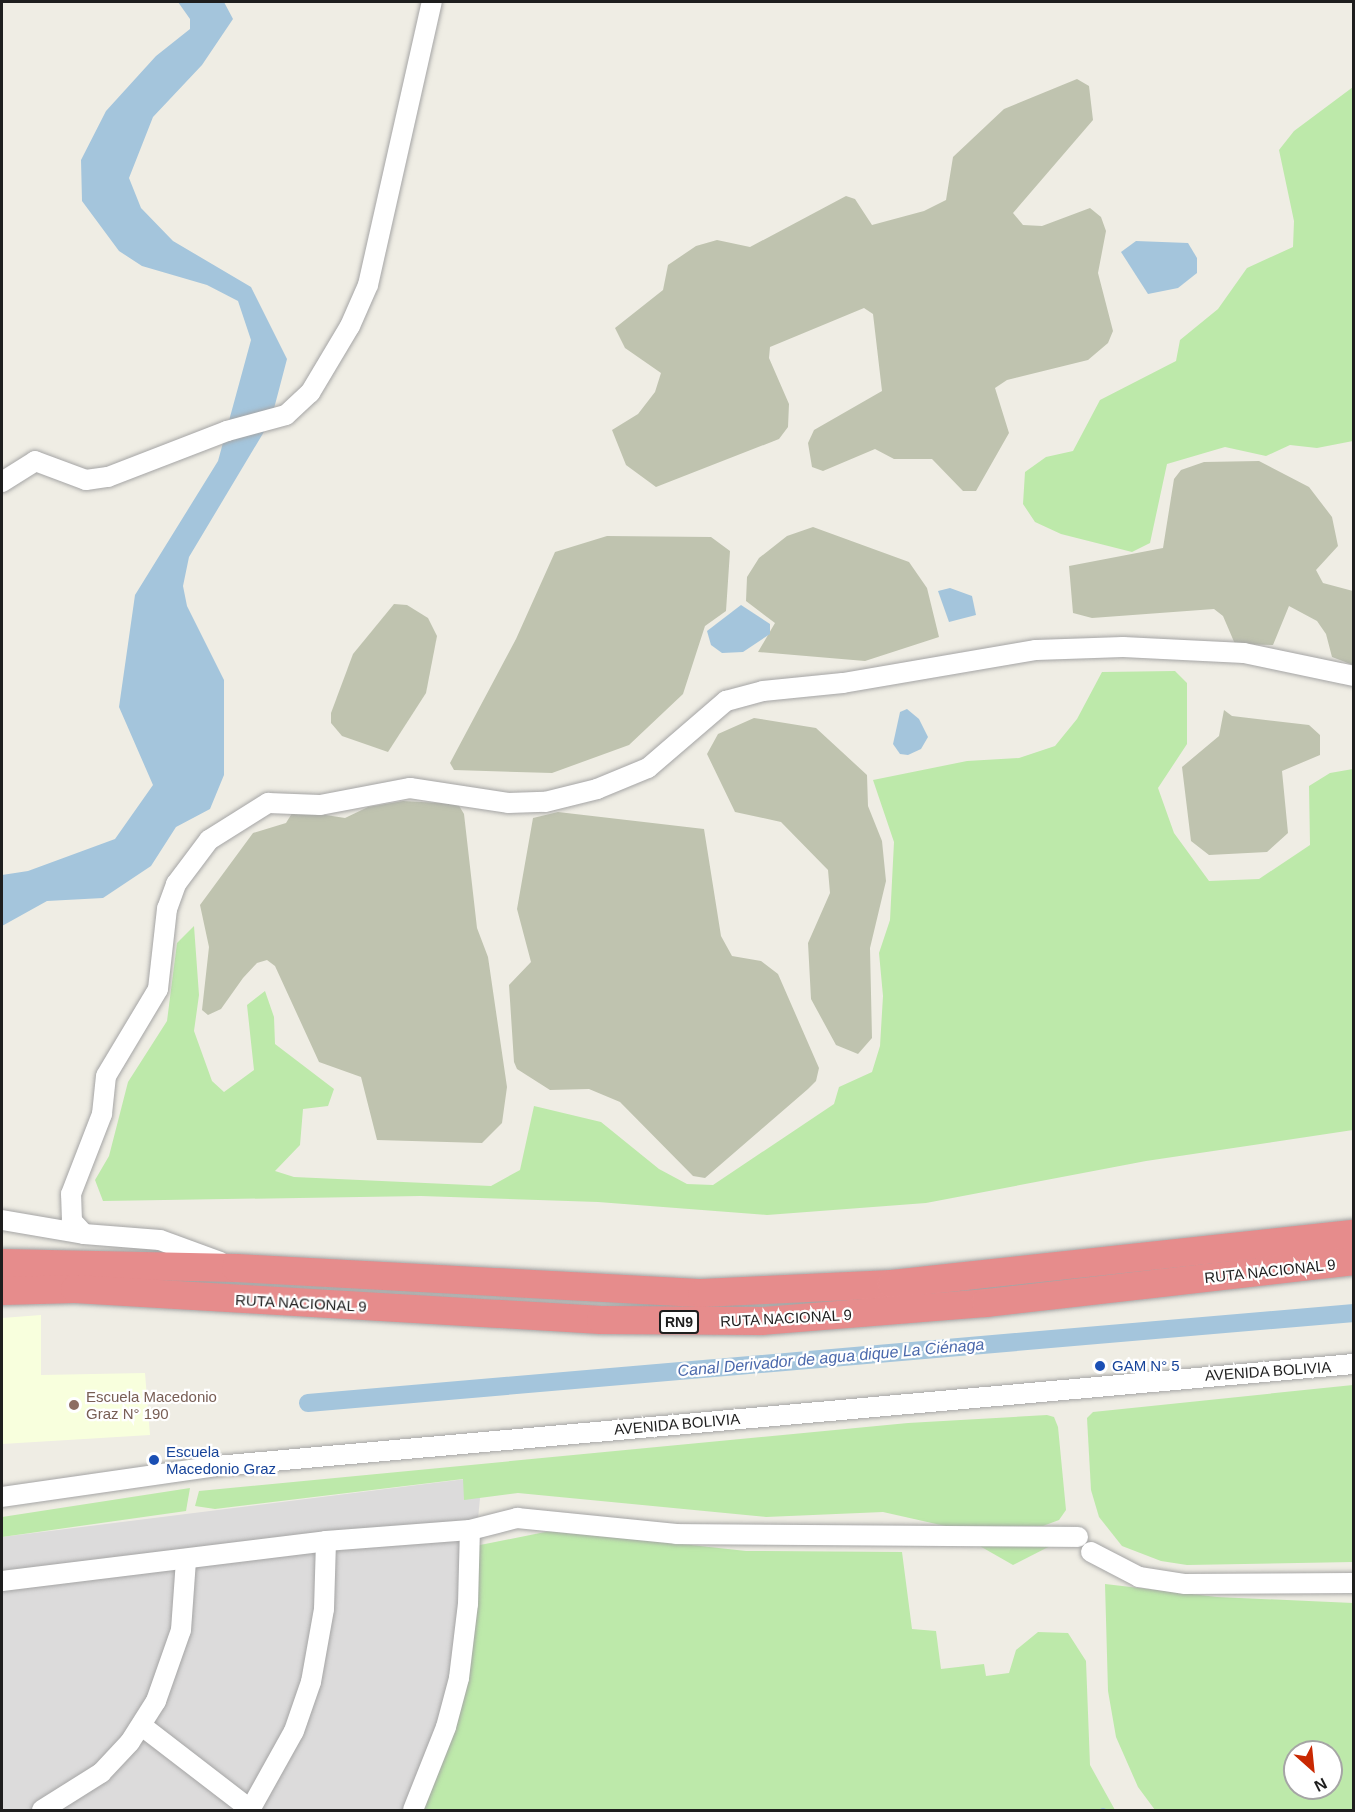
<!DOCTYPE html>
<html>
<head>
<meta charset="utf-8">
<style>
	body { margin:0 }
	#map { position:relative; width:1355px; height:1812px; overflow:hidden; background:#efede4; font-family:Helvetica,sans-serif }
	div>[style] { position:absolute }
	[style*='--x'] { left:calc(var(--x)*1px); top:calc(var(--y)*1px); width:calc(var(--w)*1px); rotate:calc(var(--a)*1deg) }
	.residential>* { inset:0; background:#dcdbdb }
	.education>* { inset:0; background:#f8ffdd }
	.construction>* { inset:0; background:#bfc3af }
	.grass>* { inset:0; background:#bde9aa }
	.water>* { inset:0; background:#a4c5dc }
	.stream>* { height:5px; margin:-2.5px; padding:0 2.5px; transform-origin:2.5px; border-radius:2.5px; background:#a4c5dc }
	.canal>* { height:18px; margin:-9px; padding:0 9px; transform-origin:9px; border-radius:9px; background:#a4c5dc }
	.roads { filter:drop-shadow(0 0 2px #a5a5a5) drop-shadow(0 0 2px #a5a5a5) }
	.minor>* { height:20px; margin:-10px; padding:0 10px; transform-origin:10px; border-radius:10px; background:#fff }
	.highway>* { height:28px; margin:-14px; padding:0 14px; transform-origin:14px; border-radius:14px; background:#e68c8c }
	.dots>* { width:16px; height:16px; translate:-50% -50%; box-sizing:border-box; border:3px solid #fff; border-radius:50% }
	span { translate:-50% -50%; white-space:nowrap; text-align:center; line-height:1.15; -webkit-text-stroke:4.5px #fff; paint-order:stroke }
	.shield-label span { padding:2px 4px; background:#fff; border:2px solid; border-radius:4px; -webkit-text-stroke-width:0 }
	.shield-label { font-size:14px; color:#1e1e1e; font-weight:700 }
	.street-label { font-size:15px; color:#1e1e1e }
	.transit-label { font-size:15px; color:#164399 }
	.left { translate:0 -50%; text-align:left }
	.education-label { font-size:15px; color:#785e54 }
	.water-label { font-size:16px; color:#4b69ac; font-style:italic }
	.frame { position:absolute; inset:0; border:3px solid #1e1e1e; pointer-events:none }
	.north { position:absolute; left:1283px; top:1740px; width:60px; height:60px; box-sizing:border-box; background:#fff; border:2px solid #a5a5a5; border-radius:50%; rotate:153deg; font-size:16px; font-weight:700; line-height:24px; text-align:center; color:#1e1e1e }
	.north::after { content:''; display:block; margin:auto; width:21px; height:27px; background:#c92802; clip-path:polygon(50% 0,100% 100%,50% 72%,0 100%) }
</style>
</head>
<body>
<div id="map">
	<div class="residential">
		<div style="clip-path:polygon(482px 1477px,465px 1656px,422px 1810px,2px 1810px,2px 1537px)"></div>
	</div>
	<div class="education">
		<div style="clip-path:polygon(41px 1315px,41px 1375px,145px 1373px,150px 1435px,2px 1444px,2px 1318px)"></div>
	</div>
	<div class="construction">
		<div style="clip-path:polygon(1077px 79px,1089px 86px,1093px 120px,1013px 213px,1023px 225px,1042px 226px,1090px 208px,1101px 217px,1106px 231px,1098px 273px,1113px 331px,1108px 343px,1088px 360px,1007px 380px,995px 388px,1009px 433px,976px 491px,963px 491px,932px 459px,894px 459px,875px 449px,823px 471px,812px 467px,808px 443px,814px 430px,882px 391px,873px 314px,864px 308px,770px 347px,769px 358px,789px 404px,788px 427px,779px 439px,656px 487px,626px 465px,612px 430px,638px 414px,655px 392px,661px 373px,625px 348px,615px 328px,663px 290px,668px 265px,696px 246px,717px 240px,750px 247px,846px 196px,855px 199px,872px 225px,924px 211px,946px 200px,953px 157px,1004px 109px)"></div>
		<div style="clip-path:polygon(1259px 461px,1309px 487px,1332px 517px,1338px 546px,1316px 570px,1323px 583px,1353px 591px,1353px 665px,1332px 657px,1326px 634px,1317px 621px,1289px 606px,1273px 645px,1235px 644px,1223px 616px,1214px 609px,1092px 618px,1073px 613px,1069px 566px,1163px 548px,1174px 479px,1181px 470px,1204px 462px)"></div>
		<div style="clip-path:polygon(813px 527px,909px 562px,927px 588px,939px 637px,865px 661px,758px 652px,775px 623px,746px 601px,747px 577px,759px 558px,787px 536px)"></div>
		<div style="clip-path:polygon(607px 536px,711px 537px,730px 551px,726px 611px,705px 626px,683px 694px,629px 745px,552px 773px,454px 770px,450px 763px,516px 639px,555px 552px)"></div>
		<div style="clip-path:polygon(394px 604px,407px 605px,428px 618px,437px 636px,426px 693px,388px 752px,342px 736px,331px 723px,331px 713px,353px 654px)"></div>
		<div style="clip-path:polygon(1224px 710px,1232px 716px,1309px 725px,1320px 735px,1320px 755px,1282px 771px,1288px 833px,1267px 852px,1209px 855px,1191px 841px,1182px 767px,1219px 736px)"></div>
		<div style="clip-path:polygon(754px 718px,816px 728px,867px 775px,868px 806px,882px 841px,886px 881px,870px 948px,872px 1038px,858px 1054px,836px 1045px,811px 999px,808px 943px,830px 893px,828px 870px,781px 822px,735px 812px,707px 754px,718px 734px)"></div>
		<div style="clip-path:polygon(403px 801px,458px 804px,464px 814px,477px 928px,488px 957px,507px 1087px,502px 1123px,482px 1143px,377px 1140px,361px 1077px,319px 1062px,275px 966px,267px 960px,257px 963px,243px 978px,221px 1009px,208px 1015px,202px 1010px,209px 947px,200px 905px,253px 833px,286px 823px,294px 810px,345px 818px,368px 807px)"></div>
		<div style="clip-path:polygon(558px 812px,704px 829px,721px 936px,732px 956px,761px 961px,778px 974px,819px 1068px,816px 1081px,808px 1089px,705px 1178px,693px 1176px,620px 1102px,589px 1089px,550px 1090px,517px 1069px,514px 1062px,509px 985px,531px 962px,517px 909px,533px 818px)"></div>
	</div>
	<div class="grass">
		<div style="clip-path:polygon(1353px 87px,1353px 441px,1317px 448px,1290px 445px,1266px 456px,1225px 447px,1167px 464px,1150px 543px,1132px 552px,1061px 534px,1035px 522px,1023px 504px,1025px 472px,1046px 457px,1073px 451px,1100px 400px,1176px 361px,1180px 340px,1218px 309px,1247px 268px,1293px 247px,1294px 221px,1279px 150px,1294px 131px)"></div>
		<div style="clip-path:polygon(1175px 671px,1187px 683px,1187px 744px,1158px 788px,1174px 833px,1209px 881px,1259px 879px,1310px 845px,1309px 786px,1330px 773px,1353px 769px,1353px 1130px,1146px 1161px,926px 1203px,767px 1215px,598px 1202px,421px 1196px,103px 1201px,95px 1180px,109px 1156px,128px 1082px,167px 1021px,177px 943px,194px 926px,199px 995px,194px 1031px,212px 1081px,224px 1092px,254px 1070px,247px 1005px,265px 991px,274px 1017px,275px 1044px,334px 1089px,328px 1106px,303px 1109px,300px 1145px,275px 1171px,294px 1177px,491px 1186px,520px 1170px,534px 1106px,601px 1122px,659px 1169px,687px 1184px,713px 1185px,834px 1104px,839px 1087px,872px 1072px,880px 1046px,883px 996px,879px 953px,890px 920px,894px 842px,873px 780px,967px 761px,1019px 758px,1055px 746px,1077px 719px,1102px 672px)"></div>
		<div style="clip-path:polygon(1353px 1385px,1353px 1562px,1187px 1565px,1161px 1561px,1122px 1546px,1099px 1517px,1091px 1490px,1087px 1418px,1093px 1412px)"></div>
		<div style="clip-path:polygon(1047px 1415px,1054px 1417px,1058px 1427px,1066px 1510px,1059px 1520px,1043px 1526px,954px 1528px,883px 1512px,766px 1517px,518px 1493px,464px 1500px,463px 1479px,215px 1509px,195px 1506px,199px 1491px,908px 1423px)"></div>
		<div style="clip-path:polygon(190px 1488px,186px 1511px,2px 1537px,2px 1517px)"></div>
		<div style="clip-path:polygon(555px 1530px,746px 1551px,902px 1552px,912px 1629px,936px 1631px,941px 1669px,984px 1664px,986px 1676px,1009px 1673px,1016px 1650px,1038px 1632px,1068px 1633px,1086px 1661px,1090px 1765px,1115px 1810px,422px 1810px,475px 1546px)"></div>
		<div style="clip-path:polygon(1058px 1542px,1013px 1565px,978px 1545px)"></div>
		<div style="clip-path:polygon(evenodd,1105px 1584px,1217px 1597px,1353px 1603px,1353px 1810px,1155px 1810px,1138px 1787px,1116px 1737px,1108px 1691px,1105px 1584px,1295px 1752px,1331px 1752px,1331px 1788px,1295px 1788px,1295px 1752px)"></div>
	</div>
	<div class="water">
		<div style="clip-path:polygon(178px 2px,224px 2px,233px 19px,202px 65px,153px 117px,129px 178px,141px 208px,173px 241px,251px 287px,287px 359px,271px 420px,189px 557px,183px 586px,187px 606px,224px 680px,224px 775px,210px 809px,176px 827px,151px 866px,103px 898px,47px 901px,2px 926px,2px 875px,28px 871px,115px 839px,153px 785px,119px 707px,135px 595px,218px 461px,251px 340px,238px 301px,207px 285px,142px 266px,119px 251px,82px 201px,81px 160px,106px 111px,156px 56px,190px 29px,190px 19px)"></div>
		<div style="clip-path:polygon(1136px 241px,1188px 243px,1197px 258px,1197px 273px,1178px 288px,1148px 294px,1121px 252px)"></div>
		<div style="clip-path:polygon(950px 588px,972px 596px,976px 615px,949px 622px,938px 591px)"></div>
		<div style="clip-path:polygon(741px 605px,770px 624px,770px 634px,743px 652px,722px 653px,711px 645px,707px 631px)"></div>
		<div style="clip-path:polygon(907px 709px,919px 719px,928px 737px,921px 749px,908px 755px,900px 754px,893px 744px,900px 712px)"></div>
	</div>
	<div class="stream">
		<div style="--x:1102;--y:1810;--w:1;--a:0"></div>
	</div>
	<div class="canal">
		<div style="--x:308;--y:1403;--w:1050;--a:-4.92"></div>
	</div>
	<div class="roads">
		<div class="minor">
			<div style="--x:2;--y:482;--w:39;--a:-32"></div>
			<div style="--x:35;--y:461;--w:54;--a:20.4"></div>
			<div style="--x:86;--y:480;--w:22;--a:-8"></div>
			<div style="--x:108;--y:477;--w:128;--a:-21.1"></div>
			<div style="--x:227;--y:431;--w:61;--a:-15.2"></div>
			<div style="--x:286;--y:415;--w:33;--a:-43"></div>
			<div style="--x:310;--y:393;--w:78;--a:-59.2"></div>
			<div style="--x:350;--y:326;--w:45;--a:-66.3"></div>
			<div style="--x:368;--y:285;--w:290;--a:-77.3"></div>
			<div style="--x:2;--y:1220;--w:83;--a:9.7"></div>
			<div style="--x:84;--y:1234;--w:76;--a:4.5"></div>
			<div style="--x:160;--y:1240;--w:64;--a:20.1"></div>
			<div style="--x:84;--y:1234;--w:18;--a:-133"></div>
			<div style="--x:72;--y:1221;--w:27;--a:-92"></div>
			<div style="--x:71;--y:1194;--w:86;--a:-68.8"></div>
			<div style="--x:102;--y:1114;--w:38;--a:-84"></div>
			<div style="--x:106;--y:1076;--w:101;--a:-59.1"></div>
			<div style="--x:158;--y:989;--w:81;--a:-83.6"></div>
			<div style="--x:167;--y:909;--w:27;--a:-70"></div>
			<div style="--x:176;--y:884;--w:55;--a:-53.1"></div>
			<div style="--x:209;--y:840;--w:70;--a:-32.1"></div>
			<div style="--x:268;--y:803;--w:52;--a:2.2"></div>
			<div style="--x:320;--y:805;--w:92;--a:-10.7"></div>
			<div style="--x:410;--y:788;--w:99;--a:8.7"></div>
			<div style="--x:508;--y:803;--w:37;--a:-2"></div>
			<div style="--x:545;--y:802;--w:54;--a:-14"></div>
			<div style="--x:597;--y:789;--w:55;--a:-22.4"></div>
			<div style="--x:648;--y:768;--w:103;--a:-40.7"></div>
			<div style="--x:726;--y:701;--w:38;--a:-15"></div>
			<div style="--x:763;--y:691;--w:80;--a:-5.7"></div>
			<div style="--x:843;--y:683;--w:196;--a:-9.7"></div>
			<div style="--x:1036;--y:650;--w:87;--a:-2"></div>
			<div style="--x:1123;--y:647;--w:121;--a:2.8"></div>
			<div style="--x:1244;--y:653;--w:112;--a:11.8"></div>
			<div style="--x:2;--y:1497;--w:217;--a:-8.2"></div>
			<div style="--x:217;--y:1466;--w:1142;--a:-5.13"></div>
			<div style="--x:1091;--y:1552;--w:54;--a:27.5"></div>
			<div style="--x:1139;--y:1577;--w:47;--a:8.7"></div>
			<div style="--x:1185;--y:1584;--w:169;--a:-0.3"></div>
			<div style="--x:2;--y:1581;--w:326;--a:-7"></div>
			<div style="--x:326;--y:1541;--w:144;--a:-4.4"></div>
			<div style="--x:470;--y:1530;--w:49;--a:-14.3"></div>
			<div style="--x:517;--y:1518;--w:160;--a:5.7"></div>
			<div style="--x:676;--y:1534;--w:402;--a:0.4"></div>
			<div style="--x:142;--y:1726;--w:138;--a:37.6"></div>
			<div style="--x:42;--y:1810;--w:70;--a:-32.1"></div>
			<div style="--x:101;--y:1773;--w:42;--a:-46.9"></div>
			<div style="--x:130;--y:1742;--w:49;--a:-57.6"></div>
			<div style="--x:156;--y:1701;--w:75;--a:-70.6"></div>
			<div style="--x:181;--y:1630;--w:69;--a:-85.9"></div>
			<div style="--x:250;--y:1810;--w:90;--a:-60.9"></div>
			<div style="--x:294;--y:1731;--w:52;--a:-70.9"></div>
			<div style="--x:311;--y:1682;--w:74;--a:-79.9"></div>
			<div style="--x:324;--y:1609;--w:68;--a:-88.3"></div>
			<div style="--x:413;--y:1810;--w:89;--a:-68.3"></div>
			<div style="--x:446;--y:1727;--w:51;--a:-75.1"></div>
			<div style="--x:459;--y:1678;--w:75;--a:-83.1"></div>
			<div style="--x:468;--y:1604;--w:74;--a:-88.5"></div>
		</div>
		<div class="highway">
			<div style="--x:2;--y:1263;--w:234;--a:1.2"></div>
			<div style="--x:236;--y:1268;--w:467;--a:3.1"></div>
			<div style="--x:702;--y:1293;--w:190;--a:-2.7"></div>
			<div style="--x:892;--y:1284;--w:465;--a:-6.2"></div>
			<div style="--x:2;--y:1291;--w:73;--a:-1.6"></div>
			<div style="--x:75;--y:1289;--w:527;--a:3.37"></div>
			<div style="--x:601;--y:1320;--w:161;--a:0.4"></div>
			<div style="--x:762;--y:1321;--w:225;--a:-4.6"></div>
			<div style="--x:986;--y:1303;--w:370;--a:-6.5"></div>
		</div>
	</div>
	<div class="dots">
		<div style="left:1100px;top:1366px;background:#1a4fb4"></div>
		<div style="left:74px;top:1405px;background:#8d6e63"></div>
		<div style="left:154px;top:1460px;background:#1a4fb4"></div>
	</div>
	<div class="shield-label">
		<span style="left:679px;top:1322px">RN9</span>
	</div>
	<div class="street-label">
		<span style="left:1270px;top:1271px;rotate:-6deg">RUTA NACIONAL 9</span>
		<span style="left:301px;top:1303px;rotate:3deg">RUTA NACIONAL 9</span>
		<span style="left:786px;top:1318px;rotate:-3deg">RUTA NACIONAL 9</span>
		<span style="left:1268px;top:1371px;rotate:-4deg">AVENIDA BOLIVIA</span>
		<span style="left:677px;top:1424px;rotate:-5deg">AVENIDA BOLIVIA</span>
	</div>
	<div class="transit-label">
		<span class="left" style="left:1112px;top:1366px">GAM N° 5</span>
		<span class="left" style="left:166px;top:1460px">Escuela<br>Macedonio Graz</span>
	</div>
	<div class="education-label">
		<span class="left" style="left:86px;top:1405px">Escuela Macedonio<br>Graz N° 190</span>
	</div>
	<div class="water-label">
		<span style="left:831px;top:1358px;rotate:-5deg">Canal Derivador de agua dique La Ciénaga</span>
	</div>
	<div class="frame"></div>
	<div class="north">N</div>
</div>
</body>
</html>
